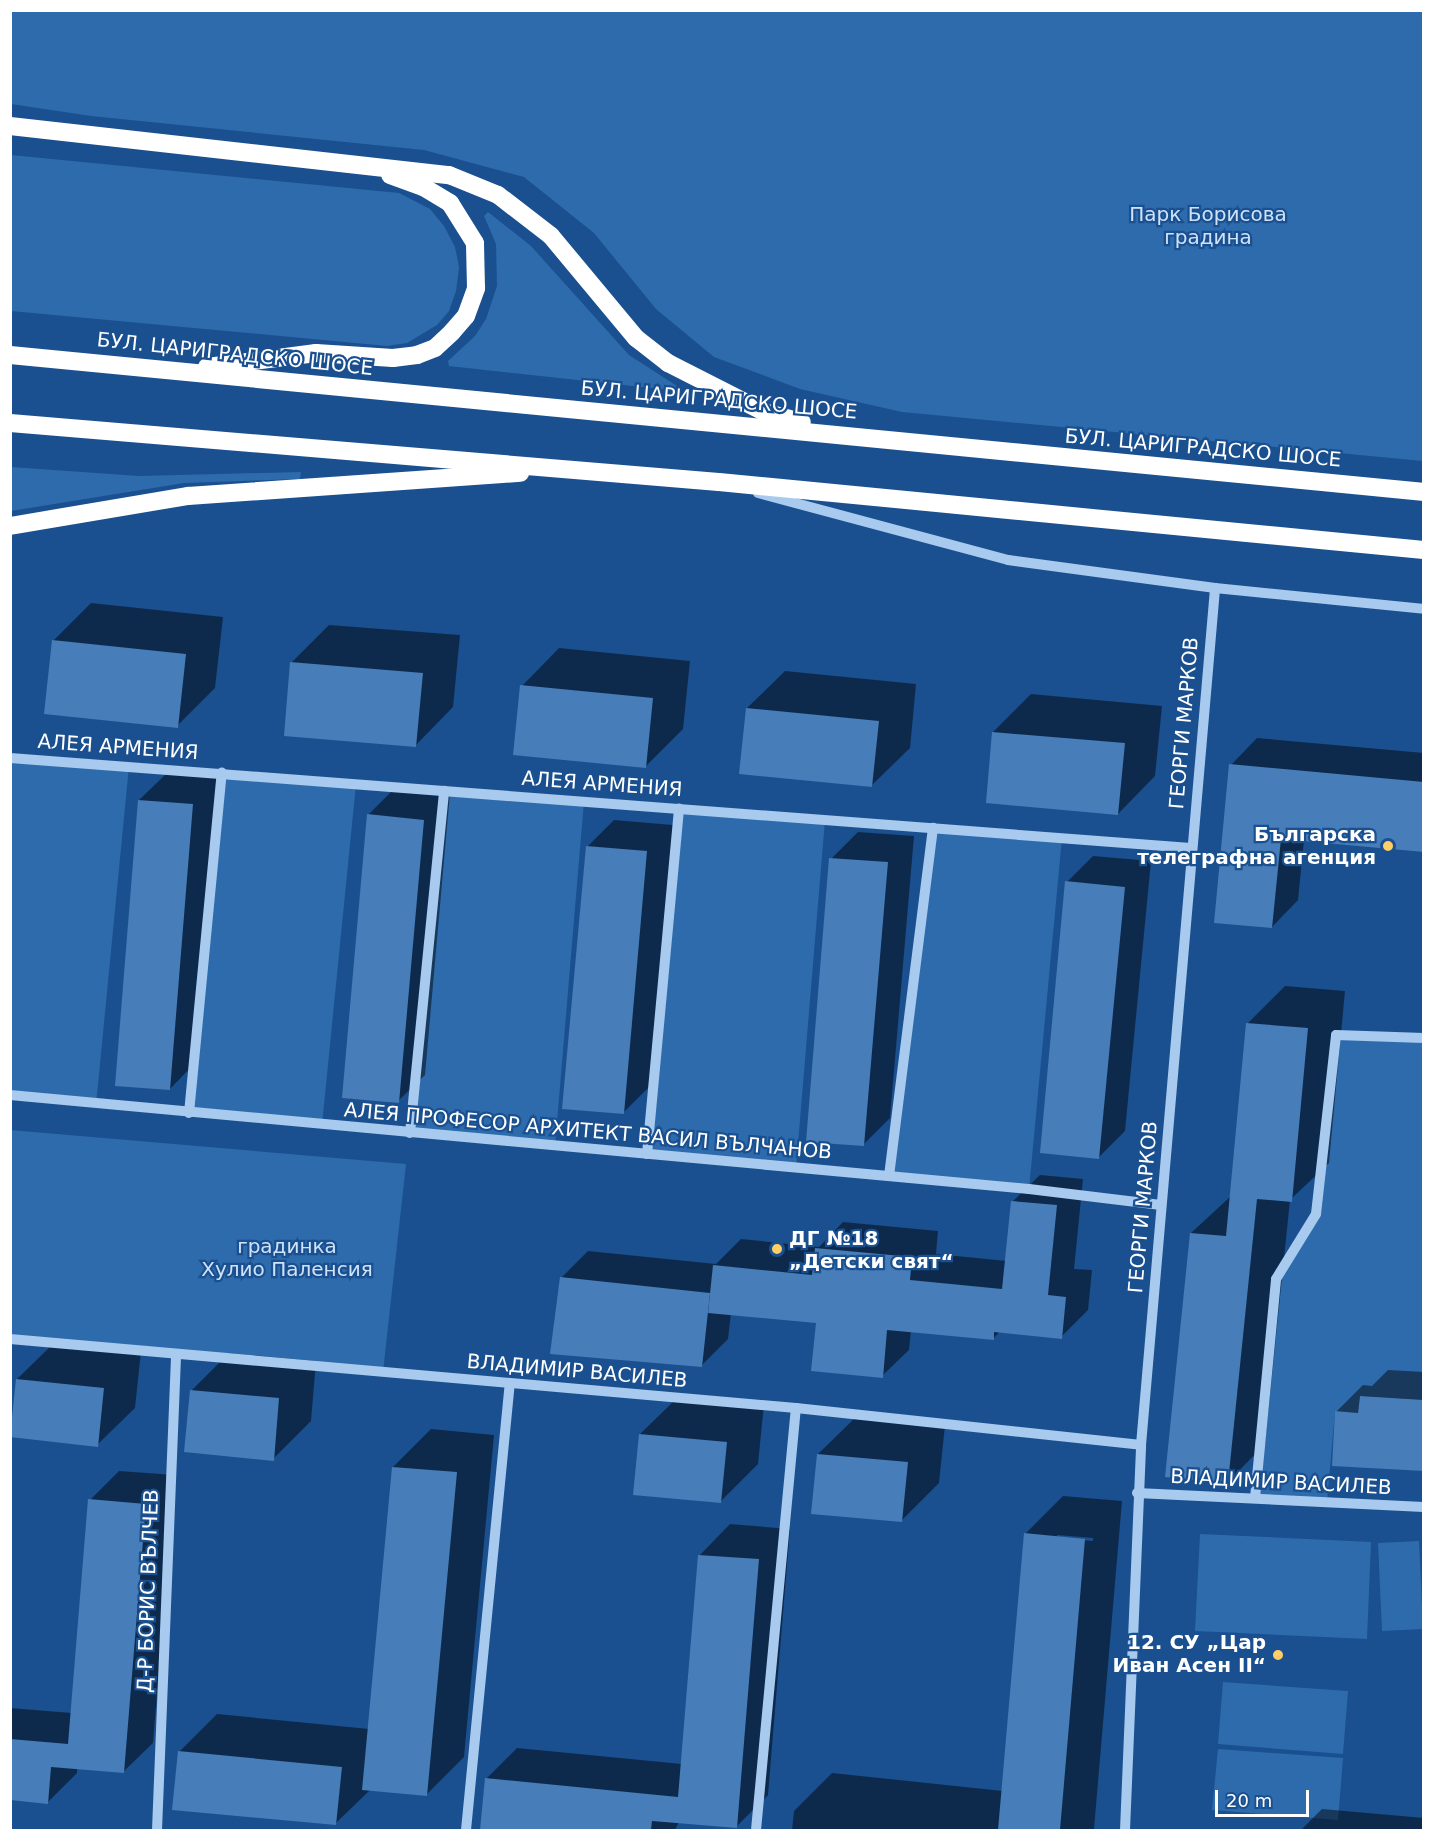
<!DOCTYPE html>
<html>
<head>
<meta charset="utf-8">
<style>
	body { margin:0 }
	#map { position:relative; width:1434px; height:1841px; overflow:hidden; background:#1a508f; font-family:"DejaVu Sans",sans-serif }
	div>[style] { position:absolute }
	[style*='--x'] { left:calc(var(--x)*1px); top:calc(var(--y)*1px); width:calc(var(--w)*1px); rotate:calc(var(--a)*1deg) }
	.green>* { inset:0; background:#2d6bad }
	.shadow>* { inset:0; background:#0007 }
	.building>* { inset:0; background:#477db8 }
	.minor>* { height:10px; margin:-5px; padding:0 5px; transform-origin:5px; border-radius:5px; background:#a8caee }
	.highway>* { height:18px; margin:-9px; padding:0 9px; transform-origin:9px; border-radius:9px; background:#fff }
	.dots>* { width:16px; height:16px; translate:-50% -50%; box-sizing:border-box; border:3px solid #1a508f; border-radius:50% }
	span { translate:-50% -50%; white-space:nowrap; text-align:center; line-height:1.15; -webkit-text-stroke:4.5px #1a508f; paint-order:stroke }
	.park-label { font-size:20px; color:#cee3fa }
	.street-label { font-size:20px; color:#fff }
	.poi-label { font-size:20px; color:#fff; font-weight:700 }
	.right { translate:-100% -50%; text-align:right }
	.left { translate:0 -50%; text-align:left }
	.frame { position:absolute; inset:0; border:12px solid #fff; pointer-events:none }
	.scale { position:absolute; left:1215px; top:1790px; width:94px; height:27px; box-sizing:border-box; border:3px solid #fff; border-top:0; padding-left:8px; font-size:18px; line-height:21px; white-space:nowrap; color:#fff; -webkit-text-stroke:4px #1a508f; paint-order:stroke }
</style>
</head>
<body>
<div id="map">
	<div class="green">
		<div style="clip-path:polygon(10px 11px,1423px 11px,1423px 461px,902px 412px,800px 389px,714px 357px,656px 309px,594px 233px,524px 177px,424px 150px,91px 116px,11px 104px)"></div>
		<div style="clip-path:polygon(11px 155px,399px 193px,430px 209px,444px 226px,455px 247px,459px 267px,456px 291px,449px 311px,437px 325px,407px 343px,387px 346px,11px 311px)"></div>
		<div style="clip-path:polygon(488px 212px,531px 246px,629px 355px,680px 388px,679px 391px,449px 366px,448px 361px,475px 336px,486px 319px,497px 286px,496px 244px,484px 216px)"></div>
		<div style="clip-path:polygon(11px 467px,139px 476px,301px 472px,300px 479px,184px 483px,11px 511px)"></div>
		<div style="clip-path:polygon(10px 758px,129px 766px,96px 1105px,11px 1095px)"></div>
		<div style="clip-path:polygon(222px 773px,356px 784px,322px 1125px,189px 1113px)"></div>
		<div style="clip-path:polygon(444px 791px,584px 801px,555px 1146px,410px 1133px)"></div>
		<div style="clip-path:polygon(679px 808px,825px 820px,796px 1168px,647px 1154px)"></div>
		<div style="clip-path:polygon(933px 828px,1062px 838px,1029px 1189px,889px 1176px)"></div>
		<div style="clip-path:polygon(1336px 1035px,1423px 1038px,1423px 1400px,1360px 1396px,1358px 1413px,1335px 1411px,1327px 1502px,1255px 1498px,1276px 1279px,1316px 1214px)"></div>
		<div style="clip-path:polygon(10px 1130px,406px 1164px,383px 1372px,11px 1339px)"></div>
		<div style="clip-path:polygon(1200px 1534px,1371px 1542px,1367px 1639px,1195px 1631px)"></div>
		<div style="clip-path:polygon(1419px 1541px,1423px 1629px,1382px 1631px,1378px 1543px)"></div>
		<div style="clip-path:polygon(1223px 1682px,1348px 1691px,1343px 1754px,1218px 1744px)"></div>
		<div style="clip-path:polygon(1218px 1749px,1343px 1758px,1338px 1820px,1212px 1810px)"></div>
	</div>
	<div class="shadow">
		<div style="clip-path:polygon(91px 603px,223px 617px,215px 688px,177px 726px,53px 641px)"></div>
		<div style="clip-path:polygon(329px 625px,460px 635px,453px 707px,416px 745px,291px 663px)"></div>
		<div style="clip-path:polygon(559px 648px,690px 661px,683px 729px,645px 767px,522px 686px)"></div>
		<div style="clip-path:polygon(785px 671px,916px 684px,910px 748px,872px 785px,747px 708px)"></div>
		<div style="clip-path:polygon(1031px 694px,1162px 706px,1155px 776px,1118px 814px,993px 732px)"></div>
		<div style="clip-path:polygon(1257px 738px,1424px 753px,1424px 851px,1304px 840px,1298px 900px,1272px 927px,1231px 765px)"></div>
		<div style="clip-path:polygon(166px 774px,219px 778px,196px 1062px,170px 1089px,139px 800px)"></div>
		<div style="clip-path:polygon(395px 788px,450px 793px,425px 1075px,398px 1101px,368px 815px)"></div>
		<div style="clip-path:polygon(614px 820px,673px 825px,650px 1086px,624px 1112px,587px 847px)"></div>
		<div style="clip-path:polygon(858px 832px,914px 836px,890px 1118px,863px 1145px,831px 859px)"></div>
		<div style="clip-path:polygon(1093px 856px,1151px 861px,1125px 1131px,1099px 1157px,1067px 882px)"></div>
		<div style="clip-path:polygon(1285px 986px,1345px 991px,1329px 1163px,1290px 1200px,1265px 1444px,1228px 1482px,1191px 1233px,1231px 1196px,1248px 1023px)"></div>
		<div style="clip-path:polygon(1040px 1175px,1083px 1179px,1074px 1269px,1092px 1270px,1088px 1310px,1061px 1337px,1000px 1331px,993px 1339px,911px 1330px,909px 1350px,882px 1376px,818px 1322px,731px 1313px,728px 1339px,701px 1366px,562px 1277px,588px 1251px,716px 1264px,741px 1239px,819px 1247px,843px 1222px,938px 1231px,936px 1254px,1007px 1261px,1013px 1201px)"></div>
		<div style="clip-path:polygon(55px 1342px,141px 1351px,135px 1408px,97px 1445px,17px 1379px)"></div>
		<div style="clip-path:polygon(229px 1353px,316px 1361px,311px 1421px,273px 1459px,191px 1391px)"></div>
		<div style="clip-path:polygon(1388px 1370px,1424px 1372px,1424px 1469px,1336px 1412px,1363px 1385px,1372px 1386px)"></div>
		<div style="clip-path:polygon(678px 1397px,764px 1404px,758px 1464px,721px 1501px,640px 1434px)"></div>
		<div style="clip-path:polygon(856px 1417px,945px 1425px,939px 1483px,901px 1521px,818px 1454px)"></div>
		<div style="clip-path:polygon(431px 1429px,494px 1435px,464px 1757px,426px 1795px,370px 1790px,335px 1824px,179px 1752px,217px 1714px,369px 1729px,393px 1467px)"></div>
		<div style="clip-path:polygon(119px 1471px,175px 1475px,153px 1743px,123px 1772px,77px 1768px,77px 1773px,48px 1802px,10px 1799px,10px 1708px,72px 1713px,90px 1500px)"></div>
		<div style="clip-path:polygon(evenodd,1063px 1496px,1122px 1501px,1094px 1829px,792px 1830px,794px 1811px,832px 1773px,1003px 1791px,1025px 1534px,1063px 1496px,1057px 1535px,1093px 1538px,1093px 1541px,1057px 1538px,1057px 1535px)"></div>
		<div style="clip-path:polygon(730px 1524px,790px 1529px,768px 1795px,737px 1826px,679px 1822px,675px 1830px,481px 1830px,486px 1779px,517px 1748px,682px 1764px,699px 1556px)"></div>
		<div style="clip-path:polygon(1322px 1809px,1424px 1818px,1424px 1830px,1301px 1830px)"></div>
	</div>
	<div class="building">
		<div style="clip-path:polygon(52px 640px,186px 654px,178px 728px,44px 714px)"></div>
		<div style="clip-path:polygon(290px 662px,423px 673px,416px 747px,284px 736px)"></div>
		<div style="clip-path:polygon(520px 685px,653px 698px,646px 768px,513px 755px)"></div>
		<div style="clip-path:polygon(746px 708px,879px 721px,872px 787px,739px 774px)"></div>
		<div style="clip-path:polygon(992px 732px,1125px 743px,1118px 815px,986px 803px)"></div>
		<div style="clip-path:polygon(1229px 764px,1424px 782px,1424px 852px,1281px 839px,1272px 928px,1214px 923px)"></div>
		<div style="clip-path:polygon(138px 800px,193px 804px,170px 1090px,115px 1086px)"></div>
		<div style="clip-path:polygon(367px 814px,424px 820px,399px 1103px,342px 1098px)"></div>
		<div style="clip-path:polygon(586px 846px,647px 851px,624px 1114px,562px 1109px)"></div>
		<div style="clip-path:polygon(829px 858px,888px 862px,864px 1146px,806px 1142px)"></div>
		<div style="clip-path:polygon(1065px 881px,1125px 887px,1099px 1159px,1040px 1153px)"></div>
		<div style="clip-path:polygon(1246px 1023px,1308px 1028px,1292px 1202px,1257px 1199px,1228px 1483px,1165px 1477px,1190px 1233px,1226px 1236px)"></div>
		<div style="clip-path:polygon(1011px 1201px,1057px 1205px,1048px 1295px,1066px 1297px,1062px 1339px,994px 1332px,994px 1340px,887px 1330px,883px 1378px,811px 1371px,816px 1323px,708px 1313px,713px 1265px,812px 1275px,815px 1248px,912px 1257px,910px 1280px,1002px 1289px)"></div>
		<div style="clip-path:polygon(560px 1277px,710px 1293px,702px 1367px,550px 1354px)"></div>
		<div style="clip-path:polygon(16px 1379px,104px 1388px,98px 1447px,10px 1437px)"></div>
		<div style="clip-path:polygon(190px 1390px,279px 1398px,274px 1461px,184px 1452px)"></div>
		<div style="clip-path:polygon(1360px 1396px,1424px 1400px,1424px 1471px,1332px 1466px,1335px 1411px,1358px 1413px)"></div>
		<div style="clip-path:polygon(639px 1434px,727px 1442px,721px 1503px,633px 1495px)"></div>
		<div style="clip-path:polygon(817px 1454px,908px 1462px,902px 1522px,811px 1514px)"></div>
		<div style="clip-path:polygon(392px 1467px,457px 1472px,427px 1796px,362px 1790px)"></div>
		<div style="clip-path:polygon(88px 1499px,146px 1504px,124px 1773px,51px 1767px,48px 1804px,10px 1800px,10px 1739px,68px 1744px)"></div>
		<div style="clip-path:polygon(1024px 1533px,1085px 1539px,1060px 1830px,998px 1830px)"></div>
		<div style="clip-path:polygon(698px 1555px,759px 1559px,737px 1828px,652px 1821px,651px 1830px,480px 1830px,485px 1778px,678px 1797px)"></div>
		<div style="clip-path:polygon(178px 1751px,342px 1767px,336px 1825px,172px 1810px)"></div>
	</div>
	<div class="minor">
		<div style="--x:758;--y:493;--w:259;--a:15"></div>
		<div style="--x:1008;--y:560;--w:209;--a:7.7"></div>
		<div style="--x:1215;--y:588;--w:210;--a:5.7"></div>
		<div style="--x:10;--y:758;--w:1184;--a:4.36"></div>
		<div style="--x:10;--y:1095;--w:1023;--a:5.27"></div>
		<div style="--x:1029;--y:1189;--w:133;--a:6.9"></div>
		<div style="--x:189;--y:1113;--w:342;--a:-84.5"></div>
		<div style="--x:410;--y:1133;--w:344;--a:-84.3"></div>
		<div style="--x:647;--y:1154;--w:347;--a:-84.7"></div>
		<div style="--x:889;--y:1176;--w:351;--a:-82.8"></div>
		<div style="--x:10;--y:1339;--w:789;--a:5.02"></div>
		<div style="--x:796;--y:1408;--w:347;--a:6.1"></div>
		<div style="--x:1137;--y:1493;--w:287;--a:2.8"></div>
		<div style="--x:1255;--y:1498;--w:220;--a:-84.5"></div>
		<div style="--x:1276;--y:1279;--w:76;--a:-58.4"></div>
		<div style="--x:1316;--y:1214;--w:180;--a:-83.6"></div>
		<div style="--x:1336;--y:1035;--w:88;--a:2"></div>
		<div style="--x:157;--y:1830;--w:476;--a:-87.7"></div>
		<div style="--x:466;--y:1830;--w:448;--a:-84.4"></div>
		<div style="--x:756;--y:1830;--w:424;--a:-84.6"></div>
		<div style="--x:1125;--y:1830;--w:385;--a:-87.6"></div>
		<div style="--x:1141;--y:1445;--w:860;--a:-85.06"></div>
	</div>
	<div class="highway">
		<div style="--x:10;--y:126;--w:442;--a:6.4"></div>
		<div style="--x:449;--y:175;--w:53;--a:22.2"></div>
		<div style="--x:498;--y:195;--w:67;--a:37.7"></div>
		<div style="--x:551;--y:236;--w:133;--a:50.2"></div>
		<div style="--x:636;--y:338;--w:41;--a:38"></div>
		<div style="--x:668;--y:363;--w:108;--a:27"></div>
		<div style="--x:764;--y:412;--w:39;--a:15"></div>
		<div style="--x:10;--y:355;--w:1421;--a:5.53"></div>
		<div style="--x:207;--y:367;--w:110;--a:-7.3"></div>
		<div style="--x:316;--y:353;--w:77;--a:3.7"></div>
		<div style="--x:393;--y:358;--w:24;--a:-7"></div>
		<div style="--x:417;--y:355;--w:19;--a:-21"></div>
		<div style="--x:435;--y:348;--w:23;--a:-43"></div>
		<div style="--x:452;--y:332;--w:21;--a:-49"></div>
		<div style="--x:466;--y:316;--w:30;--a:-70"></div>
		<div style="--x:476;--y:288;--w:45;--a:-91.3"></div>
		<div style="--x:475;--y:243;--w:47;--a:-122"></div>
		<div style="--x:450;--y:203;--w:31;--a:-149"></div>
		<div style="--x:423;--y:187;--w:35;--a:-160"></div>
		<div style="--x:10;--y:423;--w:711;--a:4.76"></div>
		<div style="--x:719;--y:482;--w:708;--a:5.51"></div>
		<div style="--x:10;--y:526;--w:181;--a:-9.6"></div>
		<div style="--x:188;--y:496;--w:333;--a:-4"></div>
	</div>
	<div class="dots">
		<div style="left:1388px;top:846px;background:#ffce65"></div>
		<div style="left:777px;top:1249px;background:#ffce65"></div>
		<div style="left:1278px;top:1655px;background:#ffce65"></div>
	</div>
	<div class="park-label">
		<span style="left:1208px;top:226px">Парк Борисова<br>градина</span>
		<span style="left:287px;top:1258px">градинка<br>Хулио Паленсия</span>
	</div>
	<div class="street-label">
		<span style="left:235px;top:354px;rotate:6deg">БУЛ. ЦАРИГРАДСКО ШОСЕ</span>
		<span style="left:719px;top:400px;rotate:5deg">БУЛ. ЦАРИГРАДСКО ШОСЕ</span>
		<span style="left:1203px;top:448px;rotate:5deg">БУЛ. ЦАРИГРАДСКО ШОСЕ</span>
		<span style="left:1184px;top:723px;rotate:-85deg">ГЕОРГИ МАРКОВ</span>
		<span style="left:118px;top:747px;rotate:4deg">АЛЕЯ АРМЕНИЯ</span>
		<span style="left:602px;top:784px;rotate:4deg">АЛЕЯ АРМЕНИЯ</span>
		<span style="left:588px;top:1131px;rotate:5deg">АЛЕЯ ПРОФЕСОР АРХИТЕКТ ВАСИЛ ВЪЛЧАНОВ</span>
		<span style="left:1143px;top:1207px;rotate:-85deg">ГЕОРГИ МАРКОВ</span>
		<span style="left:577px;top:1371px;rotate:5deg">ВЛАДИМИР ВАСИЛЕВ</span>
		<span style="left:1281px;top:1482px;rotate:3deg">ВЛАДИМИР ВАСИЛЕВ</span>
		<span style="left:148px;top:1591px;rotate:-88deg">Д-Р БОРИС ВЪЛЧЕВ</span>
	</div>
	<div class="poi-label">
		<span class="right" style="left:1376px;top:846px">Българска<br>телеграфна агенция</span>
		<span class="left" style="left:789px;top:1250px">ДГ №18<br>„Детски свят“</span>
		<span class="right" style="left:1266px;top:1654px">12. СУ „Цар<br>Иван Асен II“</span>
	</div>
	<div class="frame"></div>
	<div class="scale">20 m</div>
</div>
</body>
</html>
